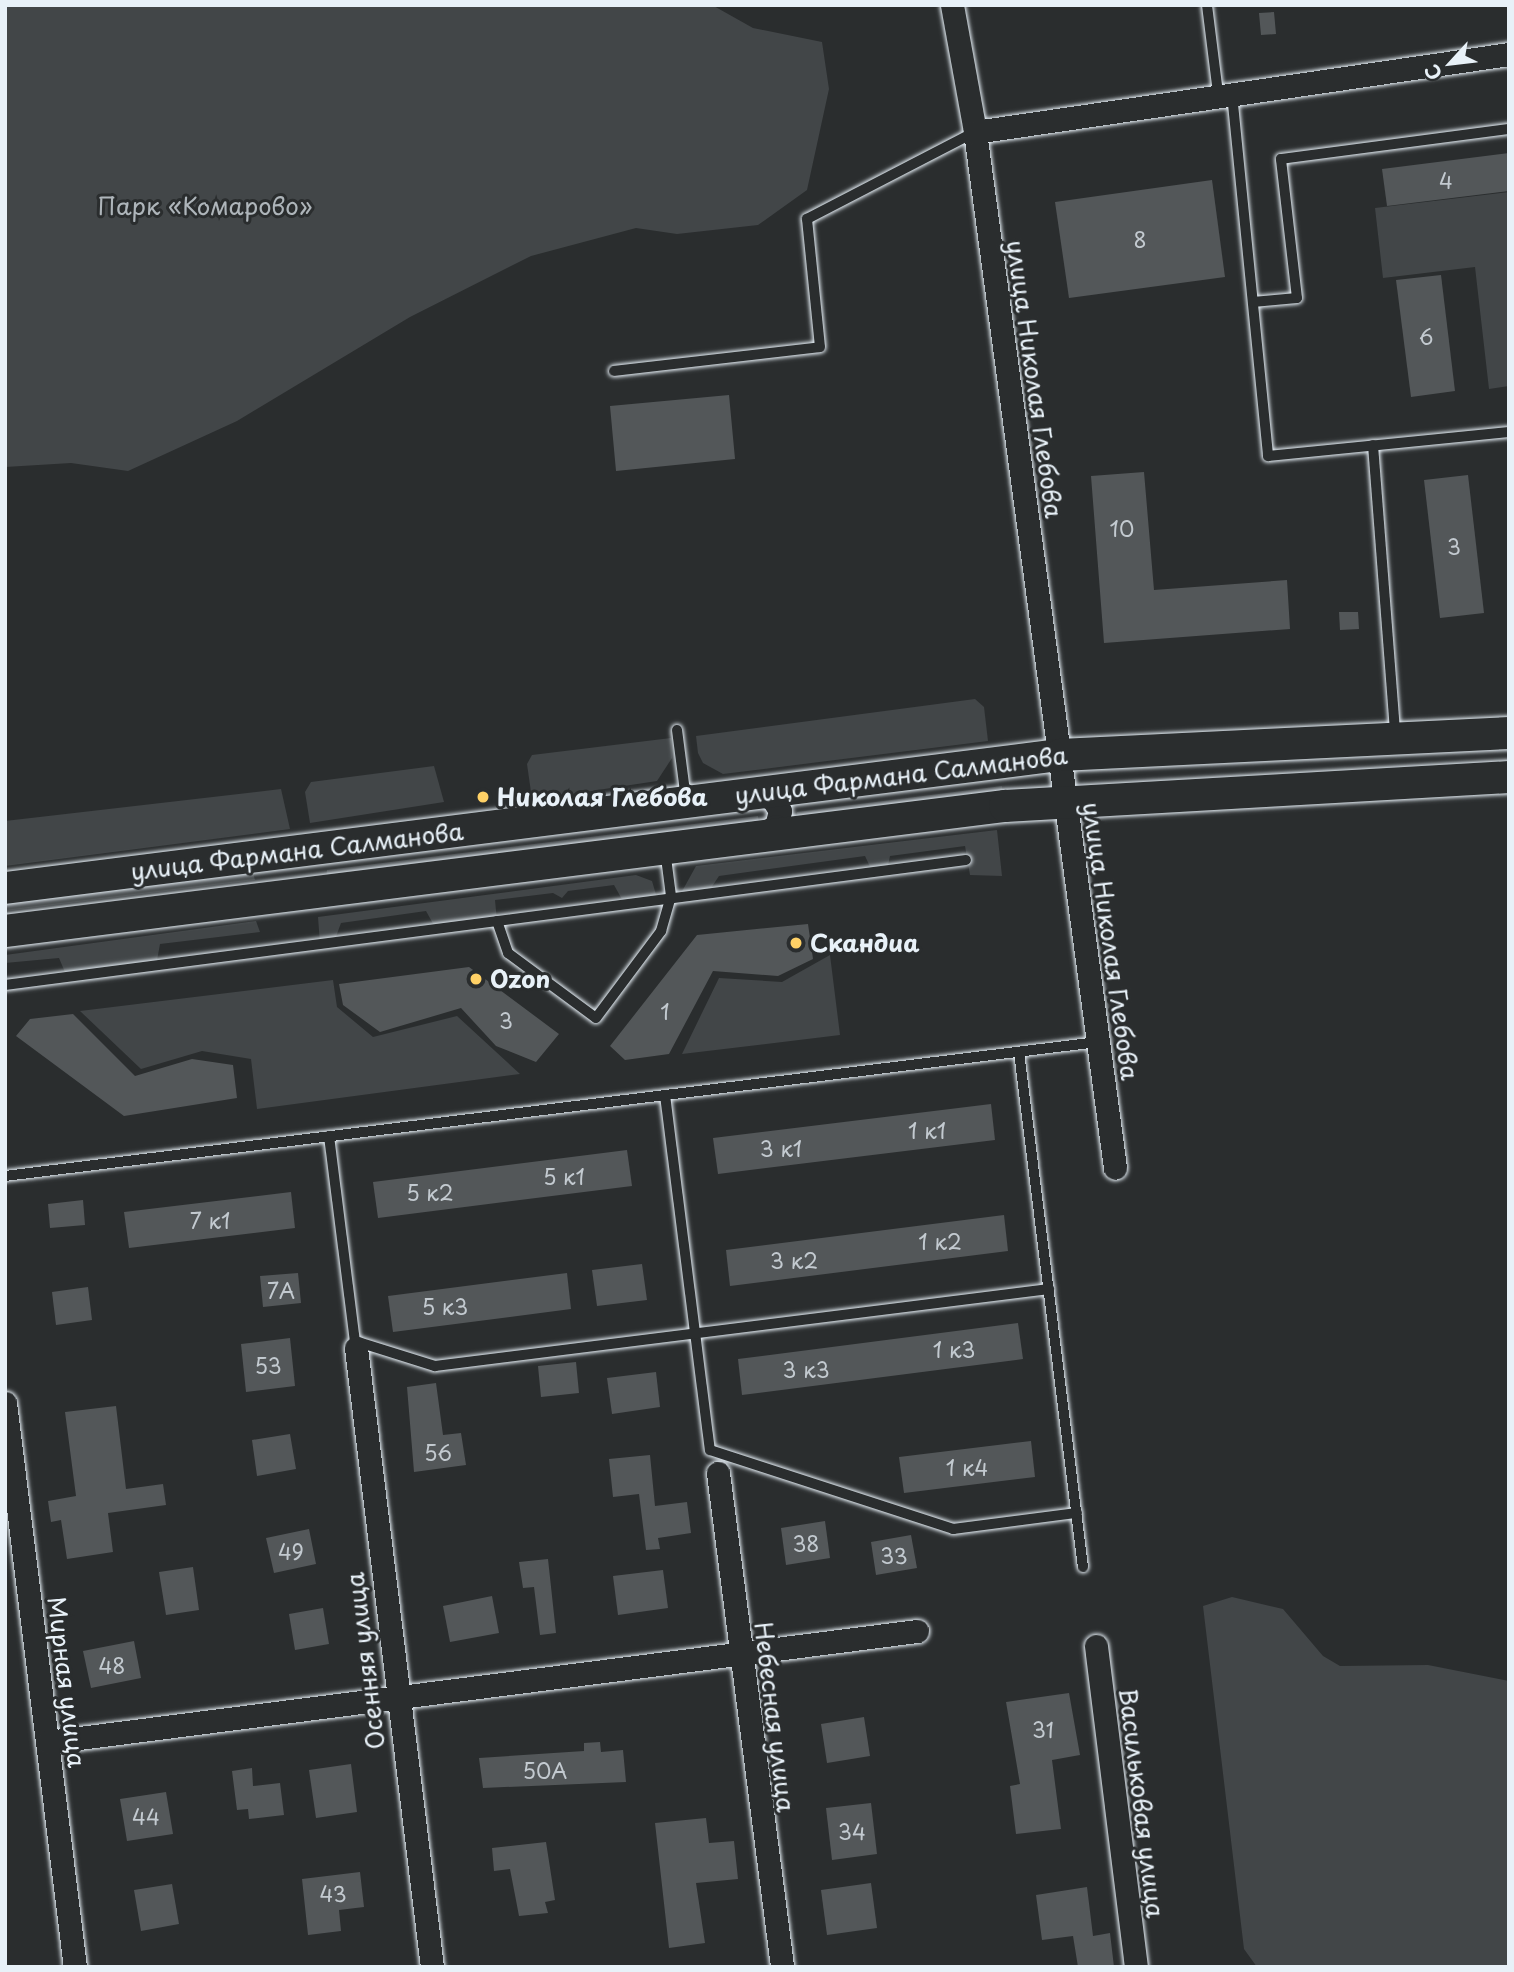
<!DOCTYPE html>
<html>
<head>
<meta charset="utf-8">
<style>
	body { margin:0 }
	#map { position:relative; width:1514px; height:1972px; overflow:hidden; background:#2a2d2e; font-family:"Playpen Sans",sans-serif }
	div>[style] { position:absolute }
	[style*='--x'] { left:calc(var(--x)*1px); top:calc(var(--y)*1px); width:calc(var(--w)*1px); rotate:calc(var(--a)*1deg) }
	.green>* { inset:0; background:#424648 }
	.building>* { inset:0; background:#535759 }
	.roads { filter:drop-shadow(0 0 2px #e8f1f8) drop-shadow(0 0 2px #e8f1f8) }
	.lane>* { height:10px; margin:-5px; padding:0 5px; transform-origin:5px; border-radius:5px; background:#2a2d2e }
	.street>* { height:23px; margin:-11.5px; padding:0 11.5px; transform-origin:11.5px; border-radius:11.5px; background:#2a2d2e }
	.secondary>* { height:32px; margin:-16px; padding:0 16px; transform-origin:16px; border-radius:16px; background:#2a2d2e }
	.dots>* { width:19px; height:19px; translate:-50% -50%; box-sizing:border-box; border:4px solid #2a2d2e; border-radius:50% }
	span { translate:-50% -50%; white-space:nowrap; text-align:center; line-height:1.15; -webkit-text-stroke:6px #2a2d2e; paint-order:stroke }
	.number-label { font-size:21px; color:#c3cad0 }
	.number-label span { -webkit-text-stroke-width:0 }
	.park-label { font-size:24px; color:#aeb5ba }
	.street-label { font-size:24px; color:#e8f1f8 }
	.poi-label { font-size:24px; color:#e8f1f8; font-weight:700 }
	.left { translate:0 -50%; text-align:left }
	.frame { position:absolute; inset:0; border:7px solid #e8f1f8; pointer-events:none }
	.north { position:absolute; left:1416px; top:28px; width:70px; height:70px; -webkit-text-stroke:5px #2a2d2e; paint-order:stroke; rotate:243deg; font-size:19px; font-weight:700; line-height:28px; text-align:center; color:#e8f1f8 }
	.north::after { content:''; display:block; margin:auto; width:24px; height:32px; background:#e8f1f8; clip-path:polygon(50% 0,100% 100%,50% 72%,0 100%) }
</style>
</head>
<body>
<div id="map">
	<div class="green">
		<div style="clip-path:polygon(5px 5px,712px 5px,753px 28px,822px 42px,829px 89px,807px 190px,758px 225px,677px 234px,636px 228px,531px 256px,410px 317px,237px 421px,128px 471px,71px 463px,5px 467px)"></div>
		<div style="clip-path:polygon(1509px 192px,1509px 386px,1489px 389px,1475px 267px,1383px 278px,1375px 208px)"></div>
		<div style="clip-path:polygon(975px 699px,984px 707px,988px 741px,723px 774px,703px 763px,698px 753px,696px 736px)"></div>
		<div style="clip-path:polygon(671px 738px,672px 758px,657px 781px,565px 795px,531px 792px,527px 764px,532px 755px)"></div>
		<div style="clip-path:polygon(434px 766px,444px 802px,310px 823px,305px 792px,311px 782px)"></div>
		<div style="clip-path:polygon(1002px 786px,1003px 795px,798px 819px,797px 812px)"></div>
		<div style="clip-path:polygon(281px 789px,290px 829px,5px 866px,5px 821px)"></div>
		<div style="clip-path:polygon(758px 816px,759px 825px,326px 880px,327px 870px)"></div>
		<div style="clip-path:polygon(997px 830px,1002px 876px,970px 875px,965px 846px,890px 856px,887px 870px,872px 871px,865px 856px,719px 876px,709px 891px,680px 895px,696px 866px)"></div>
		<div style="clip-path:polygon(253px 873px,255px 880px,5px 911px,5px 904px)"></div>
		<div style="clip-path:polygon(636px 875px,652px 881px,657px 898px,624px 903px,614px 885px,568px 891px,562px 898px,553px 893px,495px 900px,497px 921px,436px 929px,426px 911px,341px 923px,334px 942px,320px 944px,318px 917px)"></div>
		<div style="clip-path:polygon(256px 921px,260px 932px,160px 944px,156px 966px,67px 977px,59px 958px,5px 963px,5px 955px)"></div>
		<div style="clip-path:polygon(830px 955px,840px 1035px,682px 1054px,719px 978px,782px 982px)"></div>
		<div style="clip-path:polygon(333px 980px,337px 1007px,373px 1037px,457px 1016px,520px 1074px,257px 1109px,251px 1059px,202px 1051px,141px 1069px,80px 1011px)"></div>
		<div style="clip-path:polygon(1232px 1597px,1283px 1609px,1323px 1656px,1340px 1666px,1428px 1665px,1509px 1681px,1509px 1967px,1257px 1967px,1244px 1949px,1203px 1606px)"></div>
	</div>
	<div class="building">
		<div style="clip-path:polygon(1274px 12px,1276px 34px,1261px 35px,1259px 13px)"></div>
		<div style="clip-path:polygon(1509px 153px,1509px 191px,1387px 206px,1382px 169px)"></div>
		<div style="clip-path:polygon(1212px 180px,1225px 277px,1069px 298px,1055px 202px)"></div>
		<div style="clip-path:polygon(1441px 275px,1455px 391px,1411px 397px,1396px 280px)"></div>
		<div style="clip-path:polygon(729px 395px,735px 459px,616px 471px,610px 406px)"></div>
		<div style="clip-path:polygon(1144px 472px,1154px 590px,1287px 580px,1290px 629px,1104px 643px,1091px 476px)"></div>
		<div style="clip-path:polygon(1468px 475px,1484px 613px,1440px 618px,1424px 480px)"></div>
		<div style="clip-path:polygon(1339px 612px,1358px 612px,1359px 629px,1340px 630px)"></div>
		<div style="clip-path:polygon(808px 924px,813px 959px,778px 976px,713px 971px,669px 1054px,625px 1060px,610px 1046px,697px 935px)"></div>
		<div style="clip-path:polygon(469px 967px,559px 1034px,536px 1062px,496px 1046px,461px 1008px,380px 1032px,343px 1005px,339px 984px)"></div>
		<div style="clip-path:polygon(73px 1014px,135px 1076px,192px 1059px,233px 1065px,237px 1098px,124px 1116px,16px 1036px,30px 1019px)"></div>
		<div style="clip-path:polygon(991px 1104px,995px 1140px,718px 1174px,713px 1138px)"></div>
		<div style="clip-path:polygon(627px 1150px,632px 1186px,378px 1218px,373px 1182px)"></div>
		<div style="clip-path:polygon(291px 1192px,295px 1228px,129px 1248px,124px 1212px)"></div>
		<div style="clip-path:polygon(83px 1200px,85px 1225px,50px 1228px,48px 1204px)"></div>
		<div style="clip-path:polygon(1004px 1215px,1008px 1251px,730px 1286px,726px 1250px)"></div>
		<div style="clip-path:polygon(642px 1264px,647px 1300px,597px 1306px,592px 1270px)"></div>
		<div style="clip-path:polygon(298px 1273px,301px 1303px,263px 1307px,260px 1276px)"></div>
		<div style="clip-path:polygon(567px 1273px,571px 1309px,393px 1332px,388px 1296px)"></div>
		<div style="clip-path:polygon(88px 1287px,92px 1320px,56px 1325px,52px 1292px)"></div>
		<div style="clip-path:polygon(1018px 1323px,1023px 1359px,742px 1395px,738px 1359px)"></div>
		<div style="clip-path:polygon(290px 1338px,295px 1386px,246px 1392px,241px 1344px)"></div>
		<div style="clip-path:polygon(576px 1362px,579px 1393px,541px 1397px,538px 1366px)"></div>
		<div style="clip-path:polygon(656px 1372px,660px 1407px,612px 1414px,607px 1378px)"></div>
		<div style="clip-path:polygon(436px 1383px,443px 1435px,461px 1433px,466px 1465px,414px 1472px,407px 1387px)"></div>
		<div style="clip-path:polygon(116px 1406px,126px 1489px,163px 1484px,166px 1505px,108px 1513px,113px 1552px,67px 1559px,61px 1520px,51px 1522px,48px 1501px,76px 1496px,65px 1412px)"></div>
		<div style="clip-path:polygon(290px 1434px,296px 1469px,257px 1476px,252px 1440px)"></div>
		<div style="clip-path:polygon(1031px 1441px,1035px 1477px,904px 1493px,899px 1457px)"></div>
		<div style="clip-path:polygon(650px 1455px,655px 1506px,687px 1502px,691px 1533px,658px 1538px,660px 1549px,646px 1550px,639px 1494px,613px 1497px,609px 1459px)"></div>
		<div style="clip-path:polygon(825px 1521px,830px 1558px,786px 1565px,781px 1528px)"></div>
		<div style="clip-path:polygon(309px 1529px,316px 1564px,274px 1573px,266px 1538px)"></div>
		<div style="clip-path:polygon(911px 1535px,917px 1568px,876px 1575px,871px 1542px)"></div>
		<div style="clip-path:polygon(548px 1559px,556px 1633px,540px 1635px,534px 1587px,523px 1588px,519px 1562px)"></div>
		<div style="clip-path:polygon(193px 1567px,199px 1610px,166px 1615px,159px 1572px)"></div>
		<div style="clip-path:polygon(663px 1570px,668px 1608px,618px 1615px,613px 1576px)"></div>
		<div style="clip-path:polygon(492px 1596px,499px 1633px,450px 1642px,443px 1606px)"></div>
		<div style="clip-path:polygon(323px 1608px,329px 1644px,295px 1650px,289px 1614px)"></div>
		<div style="clip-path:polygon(134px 1641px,141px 1678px,91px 1688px,83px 1651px)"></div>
		<div style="clip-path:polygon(1069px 1693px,1080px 1755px,1052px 1760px,1061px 1829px,1016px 1834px,1010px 1786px,1020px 1784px,1006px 1702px)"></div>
		<div style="clip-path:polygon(864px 1717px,870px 1756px,827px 1763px,821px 1724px)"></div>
		<div style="clip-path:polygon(600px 1742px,601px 1752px,623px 1750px,626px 1782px,483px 1788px,479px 1758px,584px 1751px,584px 1743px)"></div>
		<div style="clip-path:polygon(351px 1764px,357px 1812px,316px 1818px,309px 1770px)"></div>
		<div style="clip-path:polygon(252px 1768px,253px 1786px,280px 1783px,284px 1815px,249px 1819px,248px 1809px,237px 1810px,232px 1771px)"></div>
		<div style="clip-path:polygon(166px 1792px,173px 1834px,127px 1841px,120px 1799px)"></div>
		<div style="clip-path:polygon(871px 1803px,877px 1854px,832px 1860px,826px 1808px)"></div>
		<div style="clip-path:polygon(706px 1818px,709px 1843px,734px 1841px,738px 1879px,696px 1883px,705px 1943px,669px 1948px,655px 1823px)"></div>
		<div style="clip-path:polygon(546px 1842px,555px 1900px,545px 1902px,548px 1913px,519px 1916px,510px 1869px,494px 1871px,492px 1848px)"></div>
		<div style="clip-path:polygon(360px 1872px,364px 1907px,339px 1910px,341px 1931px,308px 1935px,302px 1879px)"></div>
		<div style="clip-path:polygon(871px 1883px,877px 1928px,827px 1935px,821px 1890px)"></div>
		<div style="clip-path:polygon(172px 1884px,179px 1924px,141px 1931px,134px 1890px)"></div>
		<div style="clip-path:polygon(1087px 1887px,1093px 1936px,1110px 1933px,1114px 1967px,1078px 1967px,1073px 1936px,1042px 1940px,1036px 1895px)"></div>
	</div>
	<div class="roads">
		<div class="lane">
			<div style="--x:1207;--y:5;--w:89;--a:82.9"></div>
			<div style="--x:1232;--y:94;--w:364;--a:84.3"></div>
			<div style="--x:1268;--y:456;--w:242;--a:-5.7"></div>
			<div style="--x:1253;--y:302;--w:44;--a:-5.2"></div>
			<div style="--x:1297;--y:298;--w:140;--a:-96.6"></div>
			<div style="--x:1281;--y:159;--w:230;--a:-7.5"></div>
			<div style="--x:614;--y:371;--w:207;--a:-6.6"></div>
			<div style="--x:820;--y:347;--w:129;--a:-95.8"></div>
			<div style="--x:807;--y:219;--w:189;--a:-27.4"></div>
			<div style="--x:1373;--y:445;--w:290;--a:85.6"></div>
			<div style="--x:677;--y:730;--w:70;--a:82.6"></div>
			<div style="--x:497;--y:921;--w:34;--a:71"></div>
			<div style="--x:508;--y:953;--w:109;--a:36.5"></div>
			<div style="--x:596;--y:1018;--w:109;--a:-53.2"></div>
			<div style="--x:661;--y:931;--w:36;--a:-74"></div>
			<div style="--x:671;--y:896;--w:46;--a:-97.4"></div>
			<div style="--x:5;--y:985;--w:969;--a:-7.41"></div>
			<div style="--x:1019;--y:1052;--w:519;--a:82.92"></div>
			<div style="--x:665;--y:1095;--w:358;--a:82.8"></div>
			<div style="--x:710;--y:1450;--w:256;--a:18"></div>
			<div style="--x:953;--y:1529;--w:125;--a:-7.4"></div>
			<div style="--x:329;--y:1136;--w:207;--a:82.8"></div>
			<div style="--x:355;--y:1341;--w:84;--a:17.4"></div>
			<div style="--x:435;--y:1366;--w:619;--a:-7.15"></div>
			<div style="--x:5;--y:1176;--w:1101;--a:-6.99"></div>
		</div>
		<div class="street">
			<div style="--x:952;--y:5;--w:129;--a:79.7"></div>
			<div style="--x:975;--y:132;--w:1045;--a:82.3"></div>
			<div style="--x:975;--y:132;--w:540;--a:-8.31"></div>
			<div style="--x:753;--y:793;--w:20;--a:15"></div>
			<div style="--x:772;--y:798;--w:15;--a:58"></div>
			<div style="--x:780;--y:811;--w:16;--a:105"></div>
			<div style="--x:776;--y:826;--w:20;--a:150"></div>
			<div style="--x:356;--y:1348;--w:624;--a:83"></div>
			<div style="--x:5;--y:1403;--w:568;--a:82.93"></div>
			<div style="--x:718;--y:1473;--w:498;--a:82.6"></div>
			<div style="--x:1096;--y:1646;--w:323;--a:82.9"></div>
			<div style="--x:48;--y:1742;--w:876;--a:-7.28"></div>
		</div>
		<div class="secondary">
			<div style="--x:5;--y:888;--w:1063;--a:-7.19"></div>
			<div style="--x:1060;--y:755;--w:450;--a:-2.8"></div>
			<div style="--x:5;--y:931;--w:1008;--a:-7.13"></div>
			<div style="--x:1005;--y:806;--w:505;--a:-3.29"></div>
		</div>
	</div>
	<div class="dots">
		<div style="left:483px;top:797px;background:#ffd166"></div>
		<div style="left:796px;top:943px;background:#ffd166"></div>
		<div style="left:476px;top:979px;background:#ffd166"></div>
	</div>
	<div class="number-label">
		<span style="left:1446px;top:180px">4</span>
		<span style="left:1140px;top:239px">8</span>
		<span style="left:1426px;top:336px">6</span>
		<span style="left:1122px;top:528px">10</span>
		<span style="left:1454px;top:546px">3</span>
		<span style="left:665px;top:1011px">1</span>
		<span style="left:506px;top:1020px">3</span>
		<span style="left:927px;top:1130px">1 к1</span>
		<span style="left:781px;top:1148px">3 к1</span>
		<span style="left:564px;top:1176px">5 к1</span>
		<span style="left:430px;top:1192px">5 к2</span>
		<span style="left:210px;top:1220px">7 к1</span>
		<span style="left:940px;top:1241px">1 к2</span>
		<span style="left:794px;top:1260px">3 к2</span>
		<span style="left:281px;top:1290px">7А</span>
		<span style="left:445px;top:1306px">5 к3</span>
		<span style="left:954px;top:1349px">1 к3</span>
		<span style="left:268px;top:1365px">53</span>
		<span style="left:806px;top:1369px">3 к3</span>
		<span style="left:438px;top:1452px">56</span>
		<span style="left:967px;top:1467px">1 к4</span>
		<span style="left:806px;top:1543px">38</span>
		<span style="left:291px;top:1551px">49</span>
		<span style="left:894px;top:1555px">33</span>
		<span style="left:112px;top:1665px">48</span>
		<span style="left:1043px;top:1729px">31</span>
		<span style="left:545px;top:1770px">50А</span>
		<span style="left:146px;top:1816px">44</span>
		<span style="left:852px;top:1831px">34</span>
		<span style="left:333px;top:1893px">43</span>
	</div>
	<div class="park-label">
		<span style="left:205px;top:206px">Парк «Комарово»</span>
	</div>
	<div class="street-label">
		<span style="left:1035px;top:379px;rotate:82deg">улица Николая Глебова</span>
		<span style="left:901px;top:775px;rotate:-7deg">улица Фармана Салманова</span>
		<span style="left:297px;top:851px;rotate:-7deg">улица Фармана Салманова</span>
		<span style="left:1111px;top:941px;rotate:82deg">улица Николая Глебова</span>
		<span style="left:365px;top:1661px;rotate:-97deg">Осенняя улица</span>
		<span style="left:67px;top:1682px;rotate:83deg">Мирная улица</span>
		<span style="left:775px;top:1717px;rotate:83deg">Небесная улица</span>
		<span style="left:1142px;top:1803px;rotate:83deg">Васильковая улица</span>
	</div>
	<div class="poi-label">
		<span class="left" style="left:497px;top:797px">Николая Глебова</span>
		<span class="left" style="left:810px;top:943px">Скандиа</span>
		<span class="left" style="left:490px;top:979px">Ozon</span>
	</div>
	<div class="frame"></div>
	<div class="north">С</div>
</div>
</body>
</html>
